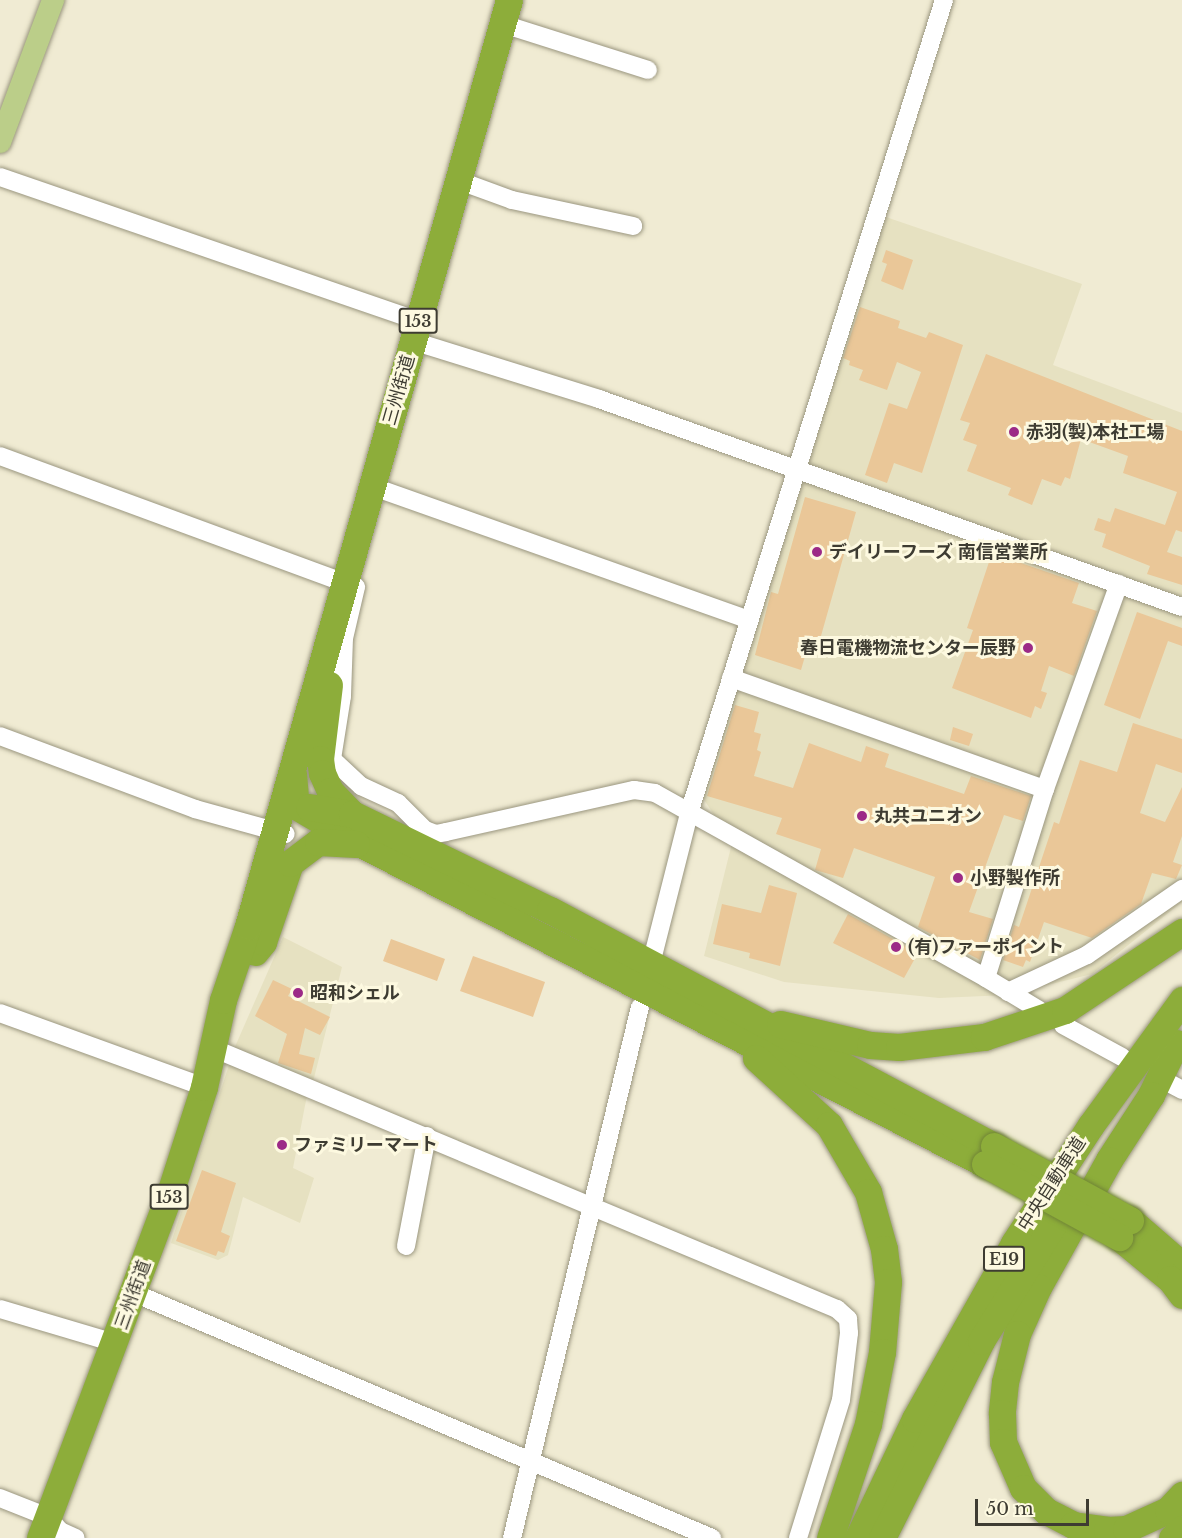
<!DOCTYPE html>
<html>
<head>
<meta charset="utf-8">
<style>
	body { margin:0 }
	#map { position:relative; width:1182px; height:1538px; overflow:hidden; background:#f0ebd3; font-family:"Libre Baskerville","Noto Sans JP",serif }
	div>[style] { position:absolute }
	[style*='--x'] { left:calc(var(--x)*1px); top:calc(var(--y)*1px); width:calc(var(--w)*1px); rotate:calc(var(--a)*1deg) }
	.built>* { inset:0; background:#e6e1c1 }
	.building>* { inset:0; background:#eac798 }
	.roads { filter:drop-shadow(0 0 2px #9a967f) drop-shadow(0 0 2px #9a967f) }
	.minor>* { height:18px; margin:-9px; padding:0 9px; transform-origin:9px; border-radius:9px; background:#fff }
	.major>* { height:22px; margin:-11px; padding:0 11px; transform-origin:11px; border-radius:11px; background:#bbce89 }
	.highway>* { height:27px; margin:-13.5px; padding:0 13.5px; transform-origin:13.5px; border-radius:13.5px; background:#8dad3a }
	.bridges { filter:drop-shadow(0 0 2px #718537) drop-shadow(0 0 2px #718537) }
	.highway-bridge>* { height:27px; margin:-13.5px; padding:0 13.5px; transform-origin:13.5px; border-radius:13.5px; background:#8dad3a }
	.dots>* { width:16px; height:16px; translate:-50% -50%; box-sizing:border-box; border:3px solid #fdf9e0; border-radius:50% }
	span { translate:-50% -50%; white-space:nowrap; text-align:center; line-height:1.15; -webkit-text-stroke:6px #fdf9e0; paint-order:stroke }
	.shield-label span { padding:2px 4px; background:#fdf9e0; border:2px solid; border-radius:4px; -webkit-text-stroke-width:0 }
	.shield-label { font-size:16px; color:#3e3c32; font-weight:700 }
	.street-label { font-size:18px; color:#3e3c32 }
	.poi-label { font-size:18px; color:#3e3c32; font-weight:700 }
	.left { translate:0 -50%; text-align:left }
	.right { translate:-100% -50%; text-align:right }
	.scale { position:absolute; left:975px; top:1499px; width:114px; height:27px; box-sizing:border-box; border:3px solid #3e3c32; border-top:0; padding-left:8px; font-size:18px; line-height:21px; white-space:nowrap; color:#3e3c32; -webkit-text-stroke:4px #fdf9e0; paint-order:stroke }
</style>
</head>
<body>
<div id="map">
	<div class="built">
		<div style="clip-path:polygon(883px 216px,1082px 284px,1053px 365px,1182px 413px,1182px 902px,1092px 974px,1007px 995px,939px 998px,784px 982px,704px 956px,732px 843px,703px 798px)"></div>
		<div style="clip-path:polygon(283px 937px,342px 967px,313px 1082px,234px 1049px)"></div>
		<div style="clip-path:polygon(230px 1062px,308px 1090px,293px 1168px,314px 1178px,300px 1223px,243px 1197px,228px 1255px,218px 1260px,171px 1243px)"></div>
	</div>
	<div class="building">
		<div style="clip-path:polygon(886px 250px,913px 260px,903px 290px,881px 281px,887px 264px,882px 262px)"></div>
		<div style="clip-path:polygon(860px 307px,900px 321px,898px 328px,926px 338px,929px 332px,963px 345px,922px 473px,894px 463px,887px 483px,865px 475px,889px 403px,907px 409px,921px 372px,897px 362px,887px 390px,859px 380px,863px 370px,849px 365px,850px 361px,843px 358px)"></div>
		<div style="clip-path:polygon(986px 354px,1182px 431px,1182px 532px,1176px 530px,1167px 552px,1182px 557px,1182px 585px,1147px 574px,1150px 566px,1102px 547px,1106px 534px,1094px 530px,1098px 518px,1110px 522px,1115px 508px,1165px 525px,1177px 492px,1123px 473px,1128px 456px,1081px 439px,1070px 479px,1065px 477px,1061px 486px,1042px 479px,1032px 505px,1008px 495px,1011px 488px,967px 471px,977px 445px,963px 440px,970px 423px,960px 420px)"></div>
		<div style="clip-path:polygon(805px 497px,856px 512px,819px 643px,810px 639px,801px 670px,755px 655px,771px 592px,778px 594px)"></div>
		<div style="clip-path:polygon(992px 553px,1079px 583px,1072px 603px,1097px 611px,1074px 676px,1049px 666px,1041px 691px,1047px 693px,1041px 709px,1035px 706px,1031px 718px,952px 688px,973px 630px,967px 628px)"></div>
		<div style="clip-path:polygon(1137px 612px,1182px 628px,1182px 646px,1168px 641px,1140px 719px,1104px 705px)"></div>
		<div style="clip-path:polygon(735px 705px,759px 712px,754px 732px,761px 734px,757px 750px,761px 752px,754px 776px,793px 788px,809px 743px,861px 762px,866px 746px,889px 754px,885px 767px,964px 794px,971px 776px,1031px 796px,1023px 821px,1004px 815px,969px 912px,993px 919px,980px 960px,918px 927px,935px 877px,854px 848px,843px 878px,815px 870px,821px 849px,776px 834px,782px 818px,707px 796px)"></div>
		<div style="clip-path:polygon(1133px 723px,1182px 739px,1182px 773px,1156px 764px,1140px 813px,1165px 822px,1182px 787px,1182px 836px,1173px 862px,1182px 865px,1176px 879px,1152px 873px,1141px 904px,1092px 938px,1044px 922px,1030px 962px,1026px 960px,1023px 967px,1003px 960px,1014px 925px,1019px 927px,1054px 822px,1059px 824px,1080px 760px,1117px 772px)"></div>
		<div style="clip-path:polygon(953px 727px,973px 734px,969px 746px,950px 740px)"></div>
		<div style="clip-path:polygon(769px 885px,797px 893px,780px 966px,749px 958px,750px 953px,713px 944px,722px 904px,761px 913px)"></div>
		<div style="clip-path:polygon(848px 914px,918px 953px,904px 978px,833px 943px)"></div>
		<div style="clip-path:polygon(391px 939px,445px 959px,437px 981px,383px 961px)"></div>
		<div style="clip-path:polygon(473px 956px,545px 982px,533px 1017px,460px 991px)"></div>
		<div style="clip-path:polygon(273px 980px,292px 989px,288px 996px,330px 1017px,320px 1035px,305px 1028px,299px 1054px,315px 1058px,311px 1074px,278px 1063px,287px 1034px,255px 1016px)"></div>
		<div style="clip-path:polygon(202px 1170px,236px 1183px,221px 1232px,230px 1236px,224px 1253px,218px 1251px,216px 1256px,176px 1241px)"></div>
	</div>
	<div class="roads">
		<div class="minor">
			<div style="--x:503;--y:24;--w:152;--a:17.6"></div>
			<div style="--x:0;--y:177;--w:442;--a:19"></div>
			<div style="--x:460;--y:181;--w:55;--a:20.1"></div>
			<div style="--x:512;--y:200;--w:124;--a:12.1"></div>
			<div style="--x:413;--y:341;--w:195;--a:17.3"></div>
			<div style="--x:599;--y:399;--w:619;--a:19.64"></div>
			<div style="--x:0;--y:456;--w:379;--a:20.2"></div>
			<div style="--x:356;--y:587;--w:52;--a:103.2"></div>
			<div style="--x:344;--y:638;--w:58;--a:92"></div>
			<div style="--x:342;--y:696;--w:64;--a:99"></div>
			<div style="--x:332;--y:759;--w:40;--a:43"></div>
			<div style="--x:361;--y:786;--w:41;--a:24.7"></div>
			<div style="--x:398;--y:803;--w:38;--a:45"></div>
			<div style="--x:425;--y:830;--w:12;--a:20"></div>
			<div style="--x:436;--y:834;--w:10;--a:-11"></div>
			<div style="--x:446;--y:832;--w:193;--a:-12.6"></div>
			<div style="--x:634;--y:790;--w:21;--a:8"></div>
			<div style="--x:655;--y:793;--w:379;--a:29.2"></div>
			<div style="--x:371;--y:486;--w:401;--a:19.5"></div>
			<div style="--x:731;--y:678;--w:333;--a:19.5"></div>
			<div style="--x:1045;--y:789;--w:218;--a:-70.2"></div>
			<div style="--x:0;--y:736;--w:208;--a:20.5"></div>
			<div style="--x:195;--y:809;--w:94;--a:15.4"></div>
			<div style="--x:654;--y:952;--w:146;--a:-75.8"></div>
			<div style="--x:690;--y:810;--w:849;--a:-72.59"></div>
			<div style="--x:1008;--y:992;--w:87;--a:-25.1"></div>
			<div style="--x:1087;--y:955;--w:116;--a:-34.8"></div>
			<div style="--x:1039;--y:1010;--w:62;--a:-148.9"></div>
			<div style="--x:986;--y:978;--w:198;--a:-72.7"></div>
			<div style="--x:0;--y:1013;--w:217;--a:19.9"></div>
			<div style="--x:1063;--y:1025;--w:67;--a:28.5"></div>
			<div style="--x:215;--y:1049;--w:674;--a:22.69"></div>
			<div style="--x:837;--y:1309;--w:15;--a:42"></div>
			<div style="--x:848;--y:1319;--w:14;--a:86"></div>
			<div style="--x:849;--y:1333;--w:67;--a:96.8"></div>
			<div style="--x:841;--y:1400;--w:145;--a:107.3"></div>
			<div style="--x:1169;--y:1083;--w:15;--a:28"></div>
			<div style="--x:406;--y:1246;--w:112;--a:-79.2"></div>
			<div style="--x:134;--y:1293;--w:628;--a:22.97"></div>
			<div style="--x:0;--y:1309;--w:120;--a:16.5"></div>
			<div style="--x:0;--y:1498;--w:52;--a:21.6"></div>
			<div style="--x:48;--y:1517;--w:18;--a:49"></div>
			<div style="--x:60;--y:1531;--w:17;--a:24"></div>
			<div style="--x:512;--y:1538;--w:546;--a:-76.45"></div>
		</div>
		<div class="major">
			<div style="--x:0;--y:142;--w:152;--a:-69.5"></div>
		</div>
		<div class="highway">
			<div style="--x:329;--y:685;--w:75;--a:96.9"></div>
			<div style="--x:320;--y:759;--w:14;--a:82"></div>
			<div style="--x:322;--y:773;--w:20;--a:66"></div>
			<div style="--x:330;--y:791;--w:32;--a:46"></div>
			<div style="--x:293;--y:774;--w:32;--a:85"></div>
			<div style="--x:296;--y:806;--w:75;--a:30.3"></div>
			<div style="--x:361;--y:844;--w:701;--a:27.15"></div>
			<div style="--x:309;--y:807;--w:44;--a:9.2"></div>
			<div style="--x:352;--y:814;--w:220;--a:25.9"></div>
			<div style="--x:550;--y:910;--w:503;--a:27.99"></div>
			<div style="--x:255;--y:952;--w:13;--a:-51"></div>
			<div style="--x:263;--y:942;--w:83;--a:-71.1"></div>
			<div style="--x:290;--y:863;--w:35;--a:-37"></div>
			<div style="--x:318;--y:842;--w:38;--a:3"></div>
			<div style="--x:780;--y:1024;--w:92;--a:13.1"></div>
			<div style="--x:870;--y:1045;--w:29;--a:4"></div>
			<div style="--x:899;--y:1047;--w:86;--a:-6.7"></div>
			<div style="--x:984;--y:1037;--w:85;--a:-18.4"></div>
			<div style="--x:1065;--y:1010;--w:141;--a:-33.7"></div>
			<div style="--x:1176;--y:1043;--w:58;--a:115.7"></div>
			<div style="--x:1151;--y:1095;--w:77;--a:122.9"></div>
			<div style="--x:1109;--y:1160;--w:145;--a:119.2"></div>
			<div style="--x:1038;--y:1287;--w:51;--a:114.1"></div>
			<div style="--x:1017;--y:1334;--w:49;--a:104"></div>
			<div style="--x:1005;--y:1382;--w:31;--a:96"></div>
			<div style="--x:1002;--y:1413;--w:29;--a:88"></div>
			<div style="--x:1003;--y:1442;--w:50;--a:66.5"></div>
			<div style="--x:1023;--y:1488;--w:33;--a:45"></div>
			<div style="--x:1046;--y:1511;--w:30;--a:27"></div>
			<div style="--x:1073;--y:1525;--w:34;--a:8"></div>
			<div style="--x:1107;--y:1530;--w:19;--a:-3"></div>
			<div style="--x:1126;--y:1529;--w:46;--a:-24.3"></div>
			<div style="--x:1168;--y:1510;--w:21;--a:-47"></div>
			<div style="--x:756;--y:1058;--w:99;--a:42.5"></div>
			<div style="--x:829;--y:1125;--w:78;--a:59.8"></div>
			<div style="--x:868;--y:1192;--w:59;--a:74.3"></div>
			<div style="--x:884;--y:1249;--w:33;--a:83"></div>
			<div style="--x:888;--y:1282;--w:70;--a:94.9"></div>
			<div style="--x:882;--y:1352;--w:73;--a:101"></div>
			<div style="--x:868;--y:1424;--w:120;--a:108.4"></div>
			<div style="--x:1130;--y:1220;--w:69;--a:40.9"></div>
			<div style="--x:1119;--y:1237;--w:66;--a:39.5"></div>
			<div style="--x:1170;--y:1279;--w:20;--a:53"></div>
			<div style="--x:40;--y:1538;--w:372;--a:-69.4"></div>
			<div style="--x:171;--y:1190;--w:108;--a:-72.2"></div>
			<div style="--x:204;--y:1087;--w:89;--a:-77.7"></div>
			<div style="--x:223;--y:1000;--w:78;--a:-71.3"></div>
			<div style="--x:248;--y:926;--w:962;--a:-74.26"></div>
			<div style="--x:858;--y:1538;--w:132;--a:-64.4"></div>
			<div style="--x:915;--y:1419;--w:202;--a:-60.6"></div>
			<div style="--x:1014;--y:1243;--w:141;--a:-56.9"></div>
			<div style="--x:1091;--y:1125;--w:155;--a:-53.9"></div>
			<div style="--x:882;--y:1538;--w:220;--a:-63.3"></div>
			<div style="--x:981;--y:1341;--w:167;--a:-58.2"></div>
			<div style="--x:1172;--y:1538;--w:13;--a:-42"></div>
		</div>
	</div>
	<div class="bridges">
		<div class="highway-bridge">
			<div style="--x:994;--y:1146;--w:155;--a:28.6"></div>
			<div style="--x:985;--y:1164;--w:153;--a:28.6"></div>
		</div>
	</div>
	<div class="dots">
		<div style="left:1014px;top:432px;background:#9c2a87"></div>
		<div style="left:817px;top:552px;background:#9c2a87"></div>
		<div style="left:1028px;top:648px;background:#9c2a87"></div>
		<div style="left:862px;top:816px;background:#9c2a87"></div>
		<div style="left:958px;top:878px;background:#9c2a87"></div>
		<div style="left:896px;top:947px;background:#9c2a87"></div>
		<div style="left:298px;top:993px;background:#9c2a87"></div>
		<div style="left:282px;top:1145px;background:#9c2a87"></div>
	</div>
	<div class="shield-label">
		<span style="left:418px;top:321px">153</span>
		<span style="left:169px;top:1197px">153</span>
		<span style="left:1004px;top:1259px">E19</span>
	</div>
	<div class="street-label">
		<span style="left:399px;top:390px;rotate:-74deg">三州街道</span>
		<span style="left:1052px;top:1184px;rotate:-57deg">中央自動車道</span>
		<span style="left:133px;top:1295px;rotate:-70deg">三州街道</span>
	</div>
	<div class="poi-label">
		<span class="left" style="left:1026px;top:432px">赤羽(製)本社工場</span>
		<span class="left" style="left:829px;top:552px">デイリーフーズ 南信営業所</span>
		<span class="right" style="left:1016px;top:648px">春日電機物流センター辰野</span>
		<span class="left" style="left:874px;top:816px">丸共ユニオン</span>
		<span class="left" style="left:970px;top:878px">小野製作所</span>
		<span class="left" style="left:908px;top:947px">(有)ファーポイント</span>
		<span class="left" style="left:310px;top:993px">昭和シェル</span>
		<span class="left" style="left:294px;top:1145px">ファミリーマート</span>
	</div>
	<div class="scale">50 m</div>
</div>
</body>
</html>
